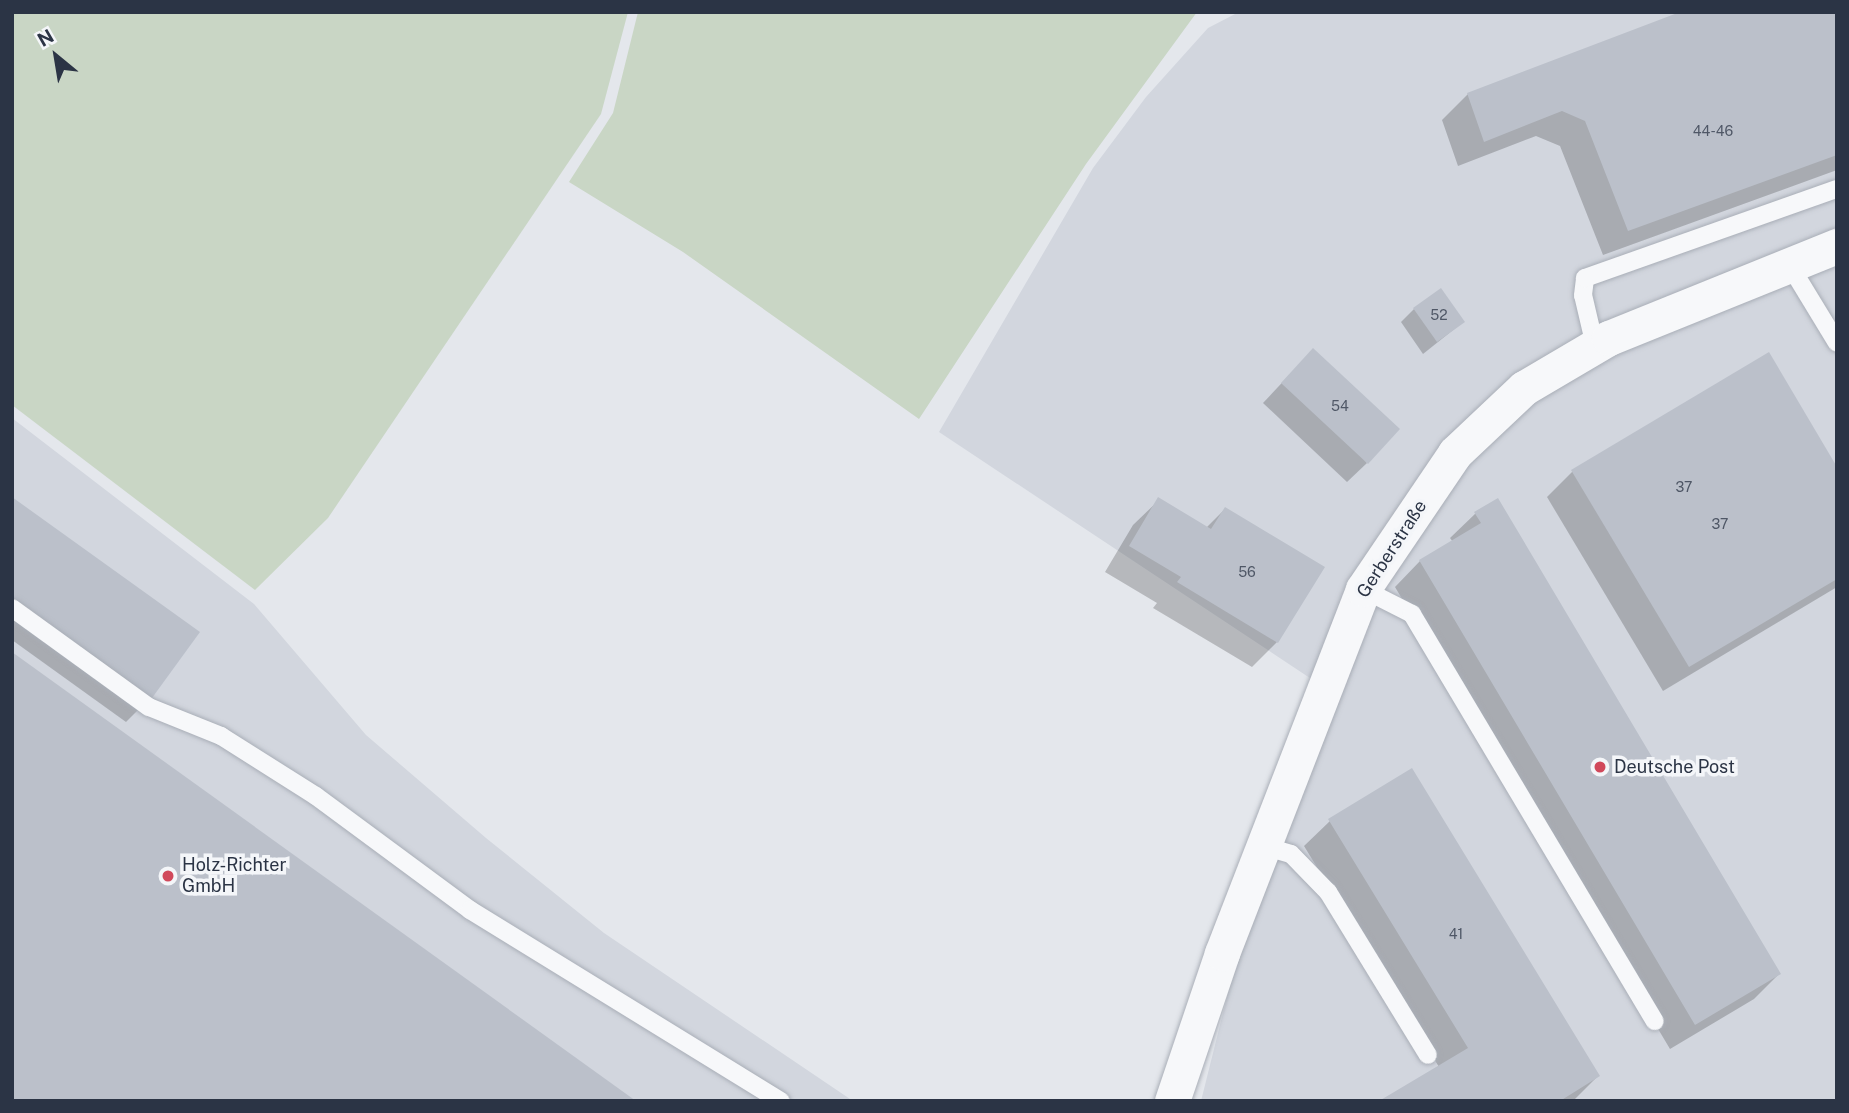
<!DOCTYPE html>
<meta charset="utf-8">
<style>
body{margin:0}
#map{position:relative;width:1849px;height:1113px;overflow:hidden;background:#e4e7ec;font-family:"Public Sans",sans-serif}
div>[style]{position:absolute}
.built>*{inset:0;background:#d2d6de}
.green>*{inset:0;background:#c9d6c5}
.shadow>*{inset:0;background:#0003}
.building>*{inset:0;background:#bbc0ca}
.roads{filter:drop-shadow(0 0 2px #a9aeb7) drop-shadow(0 0 2px #a9aeb7)}
.lane>*{height:18px;margin:-9px;padding:0 9px;transform-origin:9px;border-radius:9px;background:#f7f8fa}
.street>*{height:35px;margin:-17.5px;padding:0 17.5px;transform-origin:17.5px;border-radius:17.5px;background:#f7f8fa}
.dots>*{width:19px;height:19px;translate:-50% -50%;box-sizing:border-box;border:4px solid #f4f6f9;border-radius:50%}
span{translate:-50% -50%;white-space:nowrap;text-align:center;line-height:1.15;-webkit-text-stroke:7px #f4f6f9;paint-order:stroke}
.number-label{font-size:14px;color:#4f5766}
.number-label span{-webkit-text-stroke-width:0}
.street-label{font-size:18px;color:#2b3445}
.poi-label{font-size:18px;color:#2b3445}
.left{translate:0 -50%;text-align:left}
.frame{position:absolute;inset:0;border:14px solid #2b3445;pointer-events:none}
.north{position:absolute;left:21px;top:21px;width:70px;height:70px;-webkit-text-stroke:5px #f4f6f9;paint-order:stroke;rotate:330deg;font-size:19px;font-weight:700;line-height:28px;text-align:center;color:#2b3445}
.north::after{content:'';display:block;margin:auto;width:24px;height:32px;background:#2b3445;clip-path:polygon(50% 0,100% 100%,50% 72%,0 100%)}
</style>
<div id="map">
<div class="built">
<div style="clip-path:polygon(1239px 12px,1837px 12px,1837px 1101px,1201px 1101px,1233px 973px,1331px 692px,939px 432px,1093px 168px,1146px 97px,1208px 28px)"></div>
<div style="clip-path:polygon(12px 418px,254px 604px,366px 735px,486px 838px,604px 933px,853px 1101px,12px 1101px)"></div>
</div>
<div class="green">
<div style="clip-path:polygon(12px 12px,628px 12px,601px 114px,328px 518px,255px 590px,12px 405px)"></div>
<div style="clip-path:polygon(638px 12px,1197px 12px,1086px 164px,919px 419px,683px 252px,569px 182px,613px 113px)"></div>
</div>
<div class="shadow">
<div style="clip-path:polygon(1837px 12px,1837px 170px,1603px 255px,1560px 146px,1536px 136px,1458px 166px,1442px 120px,1468px 94px)"></div>
<div style="clip-path:polygon(1414px 309px,1463px 322px,1423px 354px,1401px 322px)"></div>
<div style="clip-path:polygon(1294px 370px,1367px 463px,1347px 482px,1263px 403px)"></div>
<div style="clip-path:polygon(1837px 470px,1837px 587px,1663px 691px,1547px 497px,1572px 472px)"></div>
<div style="clip-path:polygon(12px 499px,151px 697px,126px 722px,12px 640px)"></div>
<div style="clip-path:polygon(1159px 500px,1206px 528px,1225px 509px,1277px 642px,1252px 667px,1153px 608px,1157px 603px,1105px 572px,1133px 525px)"></div>
<div style="clip-path:polygon(1476px 513px,1779px 974px,1754px 999px,1670px 1049px,1395px 587px,1420px 561px,1453px 542px,1450px 538px)"></div>
<div style="clip-path:polygon(1330px 821px,1598px 1076px,1573px 1101px,1382px 1101px,1439px 1067px,1304px 846px)"></div>
</div>
<div class="building">
<div style="clip-path:polygon(1680px 12px,1837px 12px,1837px 155px,1628px 231px,1585px 121px,1562px 111px,1484px 142px,1467px 93px)"></div>
<div style="clip-path:polygon(1441px 288px,1465px 322px,1437px 342px,1413px 308px)"></div>
<div style="clip-path:polygon(1313px 348px,1400px 429px,1368px 464px,1281px 383px)"></div>
<div style="clip-path:polygon(1769px 352px,1837px 467px,1837px 579px,1689px 667px,1571px 470px)"></div>
<div style="clip-path:polygon(12px 497px,200px 632px,152px 698px,12px 597px)"></div>
<div style="clip-path:polygon(1158px 497px,1211px 529px,1225px 507px,1325px 567px,1278px 643px,1177px 582px,1181px 577px,1129px 546px)"></div>
<div style="clip-path:polygon(1498px 498px,1781px 974px,1695px 1025px,1419px 560px,1481px 523px,1474px 512px)"></div>
<div style="clip-path:polygon(12px 652px,636px 1101px,12px 1101px)"></div>
<div style="clip-path:polygon(1412px 768px,1600px 1076px,1560px 1101px,1379px 1101px,1468px 1048px,1328px 819px)"></div>
</div>
<div class="roads">
<div class="lane">
<div style="left:1789px;top:264px;width:92px;rotate:58.7deg"></div>
<div style="left:1595px;top:346px;width:52px;rotate:-103.2deg"></div>
<div style="left:1583px;top:295px;width:17px;rotate:-83deg"></div>
<div style="left:1585px;top:278px;width:267px;rotate:-19.5deg"></div>
<div style="left:1363px;top:589px;width:55px;rotate:27deg"></div>
<div style="left:1412px;top:614px;width:474px;rotate:59.2deg"></div>
<div style="left:12px;top:608px;width:169px;rotate:35.9deg"></div>
<div style="left:149px;top:707px;width:78px;rotate:21.9deg"></div>
<div style="left:221px;top:736px;width:112px;rotate:32.3deg"></div>
<div style="left:316px;top:796px;width:192px;rotate:36.5deg"></div>
<div style="left:470px;top:910px;width:365px;rotate:31.6deg"></div>
<div style="left:1263px;top:846px;width:29px;rotate:16deg"></div>
<div style="left:1291px;top:854px;width:53px;rotate:45.8deg"></div>
<div style="left:1328px;top:892px;width:191px;rotate:58.5deg"></div>
</div>
<div class="street">
<div style="left:1172px;top:1101px;width:156px;rotate:-71.3deg"></div>
<div style="left:1222px;top:953px;width:390px;rotate:-68.8deg"></div>
<div style="left:1363px;top:589px;width:164px;rotate:-55.9deg"></div>
<div style="left:1455px;top:453px;width:95px;rotate:-43.3deg"></div>
<div style="left:1524px;top:388px;width:99px;rotate:-30.5deg"></div>
<div style="left:1609px;top:338px;width:246px;rotate:-22deg"></div>
</div>
</div>
<div class="dots">
<div style="left:1600px;top:767px;background:#d1495b"></div>
<div style="left:168px;top:876px;background:#d1495b"></div>
</div>
<div class="number-label">
<span style="left:1713px;top:131px">44-46</span>
<span style="left:1439px;top:315px">52</span>
<span style="left:1340px;top:406px">54</span>
<span style="left:1684px;top:487px">37</span>
<span style="left:1720px;top:524px">37</span>
<span style="left:1247px;top:572px">56</span>
<span style="left:1456px;top:934px">41</span>
</div>
<div class="street-label">
<span style="left:1392px;top:549px;rotate:-57deg">Gerberstraße</span>
</div>
<div class="poi-label">
<span class="left" style="left:1614px;top:767px">Deutsche Post</span>
<span class="left" style="left:182px;top:876px">Holz-Richter<br>GmbH</span>
</div>
<div class="frame"></div>
<div class="north">N</div>
</div>
